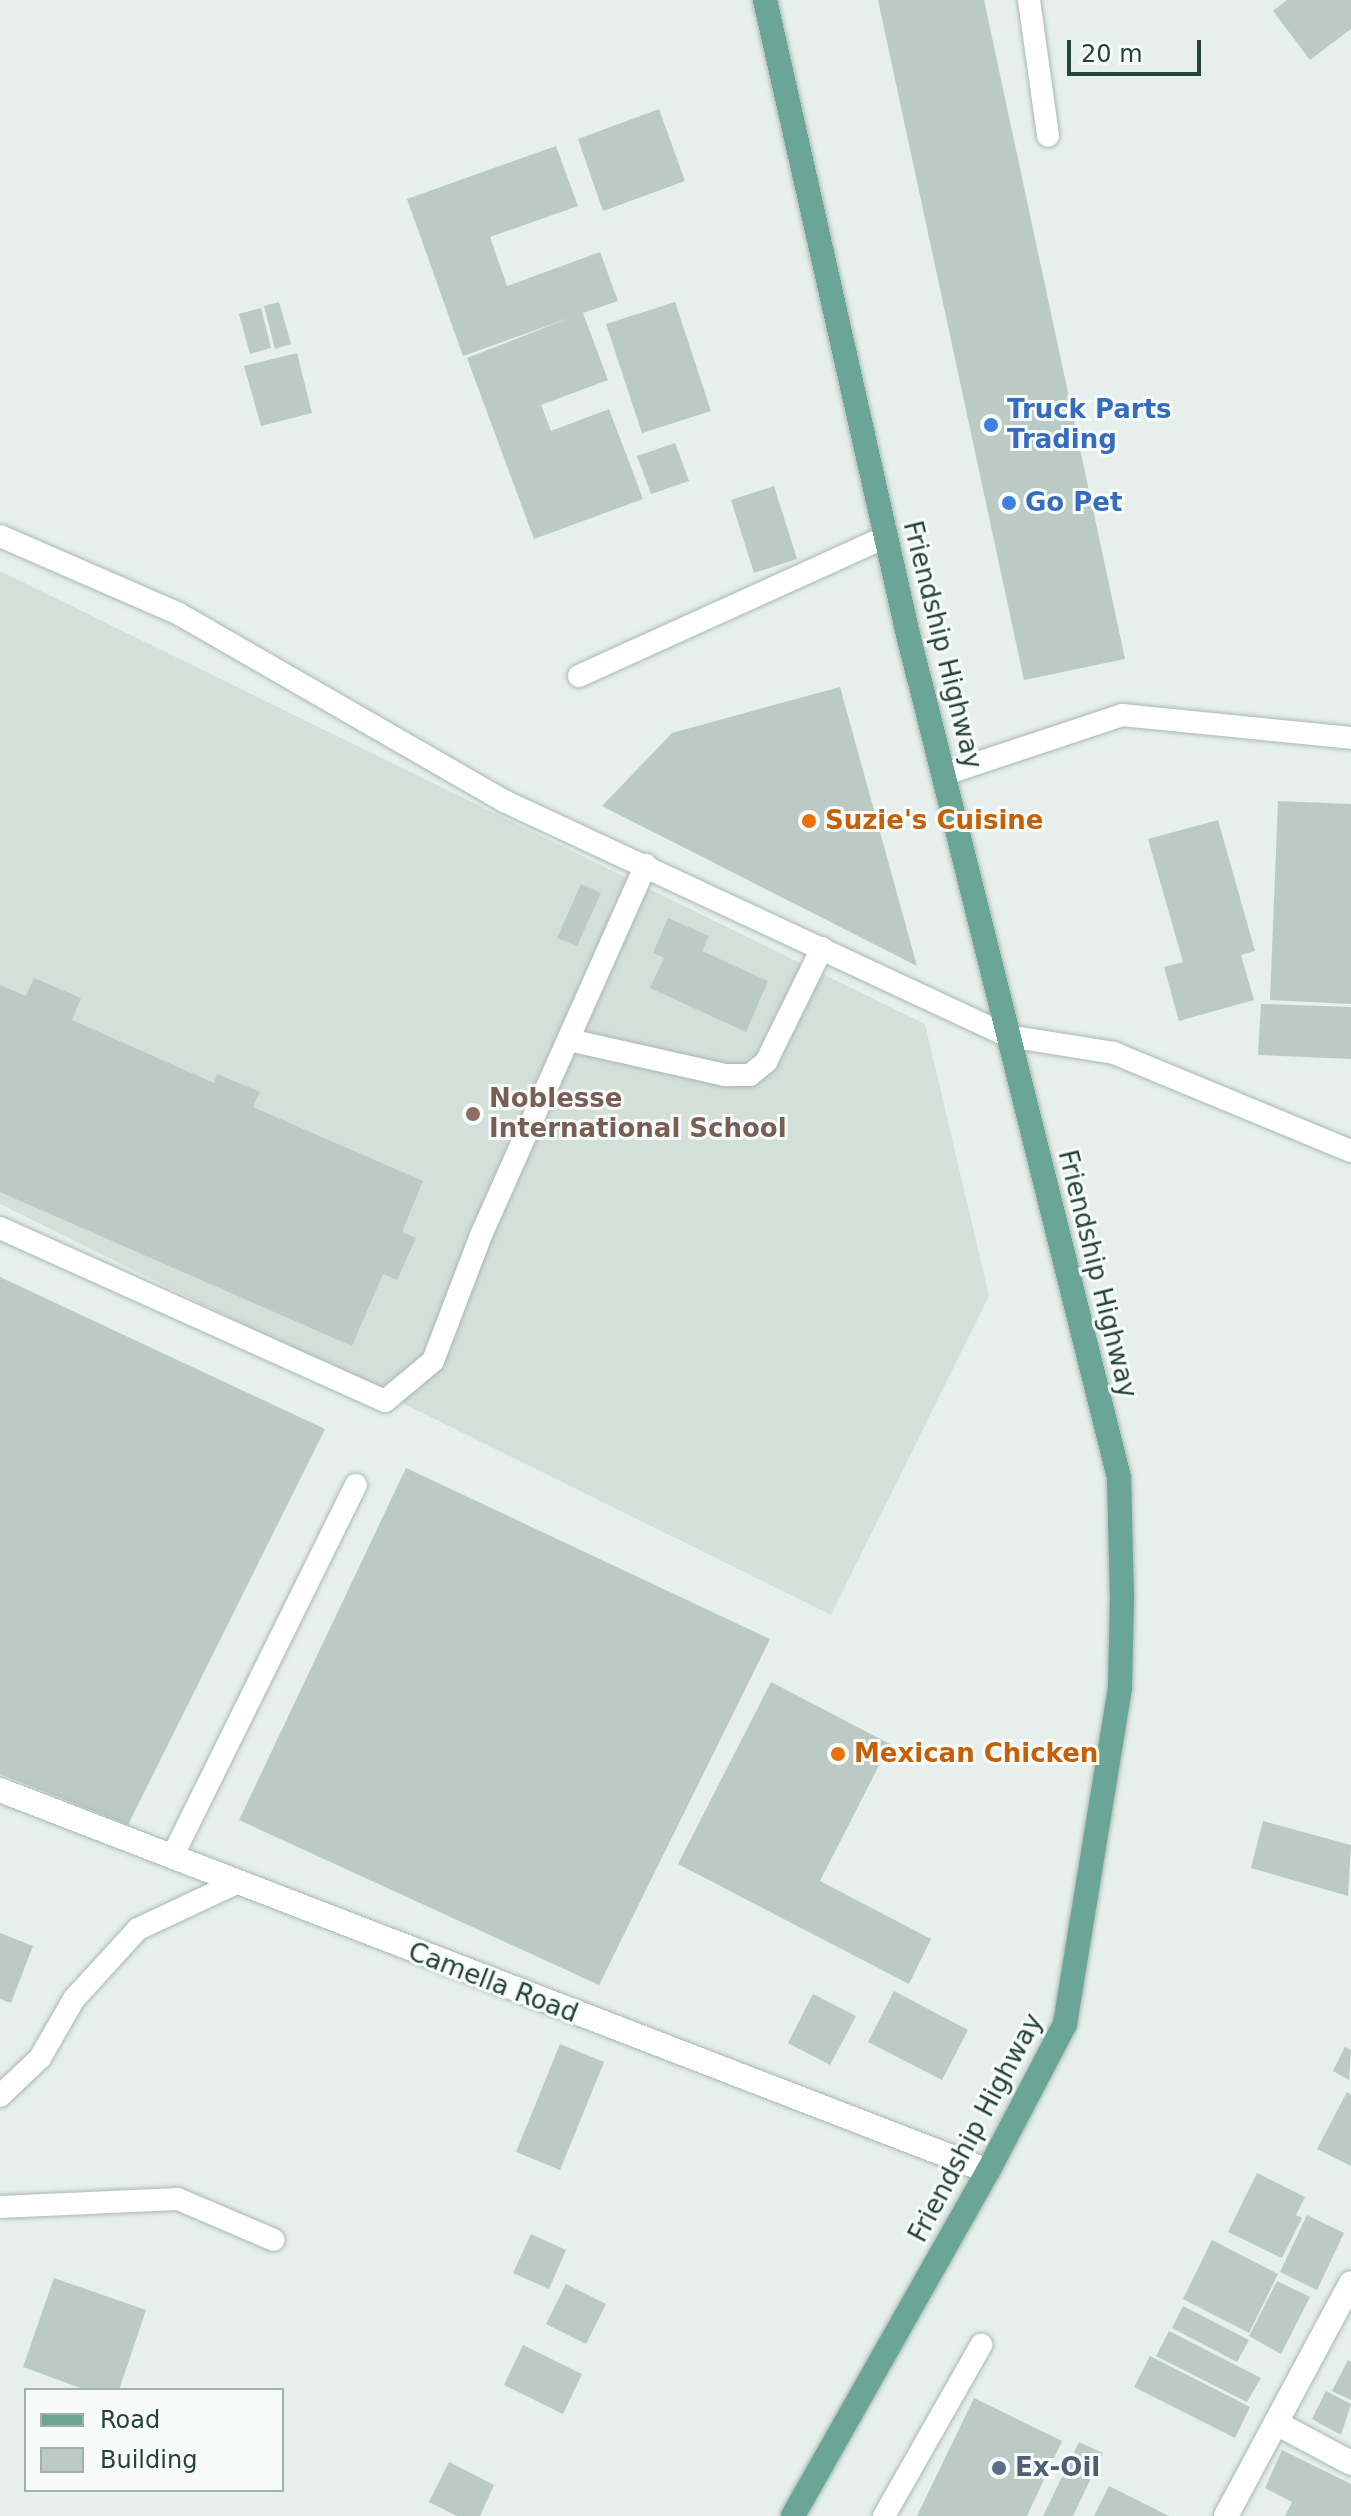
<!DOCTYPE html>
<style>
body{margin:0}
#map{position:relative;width:1351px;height:2516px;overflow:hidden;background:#e6efeb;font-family:"DejaVu Sans",sans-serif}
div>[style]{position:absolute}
.built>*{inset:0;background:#d4dfda}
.building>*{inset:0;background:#bbcac4}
.roads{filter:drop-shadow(0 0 2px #a8b8b2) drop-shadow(0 0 2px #a8b8b2)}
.service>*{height:22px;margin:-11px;padding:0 11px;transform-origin:11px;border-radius:11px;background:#fff}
.minor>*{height:24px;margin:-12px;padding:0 12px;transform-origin:12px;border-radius:12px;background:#fff}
.primary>*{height:24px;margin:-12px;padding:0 12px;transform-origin:12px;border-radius:12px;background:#6aa596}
.dots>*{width:22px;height:22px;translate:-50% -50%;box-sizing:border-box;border:4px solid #f7fbf9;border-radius:50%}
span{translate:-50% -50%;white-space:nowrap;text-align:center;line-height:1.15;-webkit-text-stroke:6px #f7fbf9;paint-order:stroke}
.shop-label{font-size:26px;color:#366cbe;font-weight:700}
.left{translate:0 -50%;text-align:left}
.street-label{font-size:26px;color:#24423a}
.food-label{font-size:26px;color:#c56008;font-weight:700}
.education-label{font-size:26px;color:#785e54;font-weight:700}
.service-label{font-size:26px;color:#4e5e75;font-weight:700}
.legend{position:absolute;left:24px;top:2388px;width:260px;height:104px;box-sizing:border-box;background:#f7fbf9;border:2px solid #a3b1ad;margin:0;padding:10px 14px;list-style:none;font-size:24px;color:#24423a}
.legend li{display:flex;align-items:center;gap:16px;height:40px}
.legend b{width:40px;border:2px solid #a3b1ad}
.scale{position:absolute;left:1067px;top:40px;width:134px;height:36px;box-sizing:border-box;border:4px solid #24423a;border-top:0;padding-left:10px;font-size:24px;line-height:28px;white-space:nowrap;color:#24423a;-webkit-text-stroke:6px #f7fbf9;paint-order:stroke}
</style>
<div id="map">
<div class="built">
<div style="clip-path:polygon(0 571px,925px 1024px,989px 1296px,831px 1615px,0 1204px)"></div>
</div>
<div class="building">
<div style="clip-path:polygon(878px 0,984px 0,1125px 659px,1024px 680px)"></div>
<div style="clip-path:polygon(1287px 0,1351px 0,1351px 29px,1310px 60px,1273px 11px)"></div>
<div style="clip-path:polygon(659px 109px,685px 181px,603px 211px,578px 139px)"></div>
<div style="clip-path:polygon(556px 146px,578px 206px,490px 237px,507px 286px,600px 252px,618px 301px,583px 313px,608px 380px,541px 405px,551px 431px,609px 409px,643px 499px,534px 539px,467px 358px,572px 317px,463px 356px,407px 199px)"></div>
<div style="clip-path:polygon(279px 302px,291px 344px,275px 349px,264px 306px)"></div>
<div style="clip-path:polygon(675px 302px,711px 411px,642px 433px,606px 324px)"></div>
<div style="clip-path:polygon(261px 308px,271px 348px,250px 354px,239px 314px)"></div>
<div style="clip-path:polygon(297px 353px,312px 413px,261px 426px,244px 366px)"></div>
<div style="clip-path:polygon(675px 443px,689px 481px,651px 494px,637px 456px)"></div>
<div style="clip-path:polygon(774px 486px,797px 559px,754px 573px,731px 500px)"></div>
<div style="clip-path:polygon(840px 687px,917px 966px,602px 806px,672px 733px)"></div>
<div style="clip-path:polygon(1278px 801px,1351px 804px,1351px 1004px,1270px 1000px)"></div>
<div style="clip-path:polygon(1218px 820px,1255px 951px,1241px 955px,1254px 1000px,1179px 1021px,1164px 967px,1183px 962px,1148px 839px)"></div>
<div style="clip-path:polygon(581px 884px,601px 893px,577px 946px,557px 938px)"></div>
<div style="clip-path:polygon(668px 918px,709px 936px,702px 951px,768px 981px,746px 1032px,650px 988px,664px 958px,653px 953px)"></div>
<div style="clip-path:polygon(34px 978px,81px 998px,72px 1020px,214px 1083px,217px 1074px,260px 1092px,253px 1107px,423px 1181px,402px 1232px,416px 1238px,397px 1280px,383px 1274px,352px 1346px,0 1192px,0 985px,26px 996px)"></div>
<div style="clip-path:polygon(1261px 1004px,1351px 1007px,1351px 1059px,1258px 1055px)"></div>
<div style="clip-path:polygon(0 1277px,325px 1429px,128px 1825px,0 1774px)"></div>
<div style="clip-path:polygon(406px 1468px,770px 1639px,599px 1985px,239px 1820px)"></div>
<div style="clip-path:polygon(771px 1682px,890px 1744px,820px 1881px,931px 1939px,909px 1984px,678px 1864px)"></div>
<div style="clip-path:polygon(1263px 1821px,1351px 1845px,1348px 1896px,1251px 1868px)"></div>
<div style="clip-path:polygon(0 1933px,33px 1946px,11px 2003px,0 1999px)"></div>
<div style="clip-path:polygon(894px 1991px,968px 2030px,942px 2080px,868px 2042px)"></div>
<div style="clip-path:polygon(813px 1994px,856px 2016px,830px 2065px,788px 2043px)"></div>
<div style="clip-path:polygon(560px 2044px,604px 2062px,560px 2170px,516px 2152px)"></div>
<div style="clip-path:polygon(1345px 2047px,1351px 2050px,1349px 2080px,1333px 2071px)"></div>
<div style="clip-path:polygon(1347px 2092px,1351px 2095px,1351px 2166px,1317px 2149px)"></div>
<div style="clip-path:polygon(1257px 2173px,1305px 2197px,1296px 2215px,1302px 2218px,1282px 2258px,1228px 2232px)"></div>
<div style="clip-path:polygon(1307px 2215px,1344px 2233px,1317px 2290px,1280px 2272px)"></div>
<div style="clip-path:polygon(531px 2234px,566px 2250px,549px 2289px,513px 2273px)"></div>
<div style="clip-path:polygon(1212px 2240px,1278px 2274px,1249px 2333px,1183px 2299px)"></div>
<div style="clip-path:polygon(54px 2278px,146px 2310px,119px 2390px,86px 2390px,23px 2367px)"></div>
<div style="clip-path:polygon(1277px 2281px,1310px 2297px,1281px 2354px,1249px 2336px)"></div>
<div style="clip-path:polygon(566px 2284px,606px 2304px,586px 2344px,546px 2324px)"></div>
<div style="clip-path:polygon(1183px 2306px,1249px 2340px,1237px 2362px,1172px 2328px)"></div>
<div style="clip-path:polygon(1169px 2331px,1261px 2378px,1247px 2402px,1156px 2356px)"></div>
<div style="clip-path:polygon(523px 2345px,582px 2374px,563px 2414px,504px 2385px)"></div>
<div style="clip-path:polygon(1150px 2356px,1250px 2407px,1235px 2438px,1134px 2387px)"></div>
<div style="clip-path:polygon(1348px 2360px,1351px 2362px,1351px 2400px,1332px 2391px)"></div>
<div style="clip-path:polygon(1326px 2391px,1351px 2404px,1341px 2435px,1312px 2419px)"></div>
<div style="clip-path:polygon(974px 2398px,1062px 2441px,1027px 2516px,917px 2516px)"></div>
<div style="clip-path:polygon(1079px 2442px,1103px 2453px,1073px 2516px,1043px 2516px)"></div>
<div style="clip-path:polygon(1282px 2450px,1351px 2484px,1351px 2516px,1285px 2516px,1292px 2502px,1265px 2488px)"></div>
<div style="clip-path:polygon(449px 2462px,494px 2485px,480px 2516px,457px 2516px,429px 2502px)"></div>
<div style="clip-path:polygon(1109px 2486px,1169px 2516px,1094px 2516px)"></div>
</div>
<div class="roads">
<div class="service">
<div style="left:1029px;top:0;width:137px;rotate:82deg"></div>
<div style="left:0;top:536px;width:195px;rotate:23.5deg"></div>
<div style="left:179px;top:614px;width:375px;rotate:29.9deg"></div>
<div style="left:504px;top:801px;width:556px;rotate:25deg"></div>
<div style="left:1008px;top:1036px;width:107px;rotate:9.1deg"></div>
<div style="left:1114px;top:1053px;width:256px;rotate:22.5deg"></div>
<div style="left:579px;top:676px;width:337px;rotate:-24.4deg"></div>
<div style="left:945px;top:774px;width:187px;rotate:-18.4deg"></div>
<div style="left:1122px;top:715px;width:230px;rotate:5.7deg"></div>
<div style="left:569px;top:1040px;width:160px;rotate:12.6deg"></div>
<div style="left:725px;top:1075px;width:25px"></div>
<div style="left:750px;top:1075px;width:21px;rotate:-39deg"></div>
<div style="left:766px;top:1062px;width:127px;rotate:-63.8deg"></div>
<div style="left:0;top:1228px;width:422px;rotate:24.2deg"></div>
<div style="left:385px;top:1401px;width:62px;rotate:-39.8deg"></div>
<div style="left:433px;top:1361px;width:137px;rotate:-69.1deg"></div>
<div style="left:482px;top:1233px;width:403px;rotate:-66deg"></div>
<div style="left:172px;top:1857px;width:415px;rotate:-63.7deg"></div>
<div style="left:0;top:2096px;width:55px;rotate:-43.5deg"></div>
<div style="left:40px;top:2058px;width:68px;rotate:-60deg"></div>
<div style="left:74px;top:1999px;width:95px;rotate:-47.6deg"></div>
<div style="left:138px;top:1929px;width:106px;rotate:-25.1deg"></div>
<div style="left:0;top:2207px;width:178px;rotate:-2.6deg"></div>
<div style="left:178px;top:2199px;width:104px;rotate:23.1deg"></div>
<div style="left:884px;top:2516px;width:197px;rotate:-60.4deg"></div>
</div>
<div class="minor">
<div style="left:0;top:1790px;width:1059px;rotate:21.09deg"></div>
<div style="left:1276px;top:2423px;width:85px;rotate:28.1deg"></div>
<div style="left:1226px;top:2516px;width:264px;rotate:-61.8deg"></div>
</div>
<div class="primary">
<div style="left:765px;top:0;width:646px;rotate:77.3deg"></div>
<div style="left:907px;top:630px;width:873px;rotate:75.95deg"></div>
<div style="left:1119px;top:1477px;width:121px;rotate:88.6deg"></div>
<div style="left:1122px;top:1598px;width:90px;rotate:91.3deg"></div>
<div style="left:1120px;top:1688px;width:340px;rotate:99.3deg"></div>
<div style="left:1065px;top:2024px;width:166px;rotate:117.6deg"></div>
<div style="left:988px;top:2171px;width:396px;rotate:119.5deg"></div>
</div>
</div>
<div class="dots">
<div style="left:991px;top:425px;background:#3f7fe0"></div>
<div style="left:1009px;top:503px;background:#3f7fe0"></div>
<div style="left:809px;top:821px;background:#e8710a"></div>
<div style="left:473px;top:1114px;background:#8d6e63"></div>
<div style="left:838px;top:1754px;background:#e8710a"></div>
<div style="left:999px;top:2468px;background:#5c6f8a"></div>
</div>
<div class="shop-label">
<span class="left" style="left:1007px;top:425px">Truck Parts<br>Trading</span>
<span class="left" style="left:1025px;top:503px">Go Pet</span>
</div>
<div class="street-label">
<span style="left:942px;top:645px;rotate:76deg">Friendship Highway</span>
<span style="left:1097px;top:1274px;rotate:76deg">Friendship Highway</span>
<span style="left:493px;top:1983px;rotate:21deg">Camella Road</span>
<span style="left:976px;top:2128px;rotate:-62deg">Friendship Highway</span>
</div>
<div class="food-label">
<span class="left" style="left:825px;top:821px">Suzie's Cuisine</span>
<span class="left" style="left:854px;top:1754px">Mexican Chicken</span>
</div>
<div class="education-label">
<span class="left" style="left:489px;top:1114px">Noblesse<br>International School</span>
</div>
<div class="service-label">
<span class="left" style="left:1015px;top:2468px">Ex-Oil</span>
</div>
<ul class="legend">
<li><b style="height:10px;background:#6aa596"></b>Road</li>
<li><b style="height:22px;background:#bbcac4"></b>Building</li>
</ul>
<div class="scale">20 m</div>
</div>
